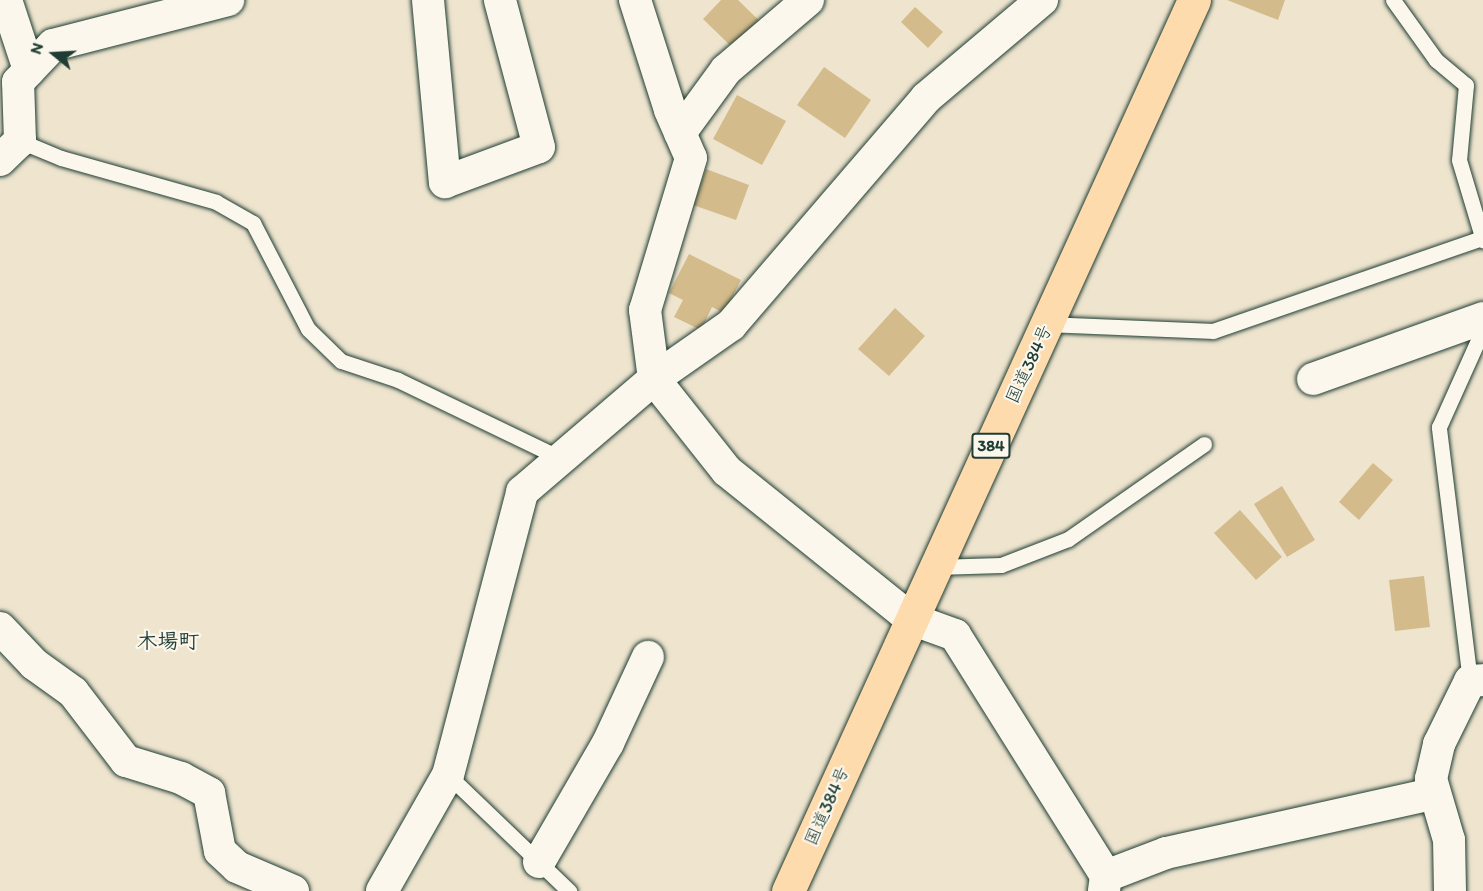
<!DOCTYPE html>
<meta charset="utf-8">
<style>
body{margin:0}
#map{position:relative;width:1483px;height:891px;overflow:hidden;background:#efe5cf;font-family:Itim,"Klee One",sans-serif}
div>[style]{position:absolute}
.building>*{inset:0;background:#d4bb8b}
.roads{filter:drop-shadow(0 0 2px #1f3d34) drop-shadow(0 0 2px #1f3d34)}
.lane>*{height:15px;margin:-7.5px;padding:0 7.5px;transform-origin:7.5px;border-radius:7.5px;background:#fbf7ec}
.street>*{height:32px;margin:-16px;padding:0 16px;transform-origin:16px;border-radius:16px;background:#fbf7ec}
.highway>*{height:33px;margin:-16.5px;padding:0 16.5px;transform-origin:16.5px;border-radius:16.5px;background:#fedbac}
span{translate:-50% -50%;white-space:nowrap;text-align:center;line-height:1.15;-webkit-text-stroke:4.5px #fbf7ec;paint-order:stroke}
.shield-label span{padding:2px 4px;background:#fbf7ec;border:2px solid;border-radius:4px;-webkit-text-stroke-width:0}
.shield-label{font-size:16px;color:#1f3d34;font-weight:700}
.street-label{font-size:18px;color:#1f3d34}
.quarter-label{font-size:21px;color:#1f3d34;font-weight:700}
.north{position:absolute;left:24px;top:24px;width:60px;height:60px;-webkit-text-stroke:4px #fbf7ec;paint-order:stroke;rotate:288deg;font-size:16px;font-weight:700;line-height:24px;text-align:center;color:#1f3d34}
.north::after{content:'';display:block;margin:auto;width:21px;height:27px;background:#1f3d34;clip-path:polygon(50% 0,100% 100%,50% 72%,0 100%)}
</style>
<div id="map">
<div class="building">
<div style="clip-path:polygon(721px 0,738px 0,768px 29px,741px 56px,703px 19px)"></div>
<div style="clip-path:polygon(1227px 0,1285px 0,1278px 20px)"></div>
<div style="clip-path:polygon(915px 7px,943px 32px,928px 48px,901px 22px)"></div>
<div style="clip-path:polygon(824px 67px,871px 100px,845px 138px,797px 105px)"></div>
<div style="clip-path:polygon(737px 95px,786px 121px,762px 165px,713px 139px)"></div>
<div style="clip-path:polygon(706px 169px,749px 185px,736px 220px,693px 205px)"></div>
<div style="clip-path:polygon(689px 254px,741px 280px,724px 313px,712px 307px,701px 330px,674px 317px,683px 300px,669px 293px)"></div>
<div style="clip-path:polygon(895px 308px,925px 336px,889px 376px,858px 349px)"></div>
<div style="clip-path:polygon(1373px 463px,1393px 480px,1359px 520px,1339px 502px)"></div>
<div style="clip-path:polygon(1282px 486px,1315px 540px,1287px 557px,1254px 504px)"></div>
<div style="clip-path:polygon(1240px 510px,1282px 557px,1256px 580px,1214px 533px)"></div>
<div style="clip-path:polygon(1424px 576px,1430px 627px,1395px 631px,1389px 580px)"></div>
</div>
<div class="roads">
<div class="lane">
<div style="left:1393px;top:0;width:74px;rotate:54.4deg"></div>
<div style="left:1436px;top:60px;width:39px;rotate:40deg"></div>
<div style="left:1466px;top:85px;width:75px;rotate:95.3deg"></div>
<div style="left:1459px;top:160px;width:84px;rotate:73.3deg"></div>
<div style="left:20px;top:141px;width:44px;rotate:22.5deg"></div>
<div style="left:61px;top:158px;width:161px;rotate:15.8deg"></div>
<div style="left:216px;top:202px;width:43px;rotate:29.6deg"></div>
<div style="left:253px;top:223px;width:119px;rotate:62.6deg"></div>
<div style="left:308px;top:329px;width:46px;rotate:44.1deg"></div>
<div style="left:341px;top:361px;width:60px;rotate:18.4deg"></div>
<div style="left:398px;top:380px;width:182px;rotate:25.7deg"></div>
<div style="left:1047px;top:324px;width:166px;rotate:2.4deg"></div>
<div style="left:1213px;top:331px;width:285px;rotate:-19.1deg"></div>
<div style="left:936px;top:567px;width:65px;rotate:-1.8deg"></div>
<div style="left:1001px;top:565px;width:72px;rotate:-21.2deg"></div>
<div style="left:1068px;top:539px;width:166px;rotate:-34.9deg"></div>
<div style="left:1470px;top:681px;width:256px;rotate:-97deg"></div>
<div style="left:1439px;top:427px;width:107px;rotate:-65.8deg"></div>
<div style="left:448px;top:775px;width:168px;rotate:43.8deg"></div>
</div>
<div class="street">
<div style="left:6px;top:0;width:74px;rotate:71.8deg"></div>
<div style="left:428px;top:0;width:183px;rotate:84.7deg"></div>
<div style="left:445px;top:182px;width:100px;rotate:-20.4deg"></div>
<div style="left:539px;top:147px;width:152px;rotate:-104.9deg"></div>
<div style="left:635px;top:0;width:115px;rotate:72.3deg"></div>
<div style="left:670px;top:110px;width:52px;rotate:66.4deg"></div>
<div style="left:691px;top:158px;width:159px;rotate:106.8deg"></div>
<div style="left:645px;top:310px;width:70px;rotate:82.6deg"></div>
<div style="left:654px;top:379px;width:117px;rotate:51.6deg"></div>
<div style="left:727px;top:471px;width:236px;rotate:38.8deg"></div>
<div style="left:911px;top:619px;width:47px;rotate:20deg"></div>
<div style="left:955px;top:635px;width:284px;rotate:57.9deg"></div>
<div style="left:1106px;top:876px;width:15px;rotate:98deg"></div>
<div style="left:680px;top:133px;width:78px;rotate:-53.9deg"></div>
<div style="left:726px;top:70px;width:108px;rotate:-40.5deg"></div>
<div style="left:0;top:160px;width:28px;rotate:-44deg"></div>
<div style="left:20px;top:141px;width:59px;rotate:-91.9deg"></div>
<div style="left:18px;top:82px;width:51px;rotate:-46.6deg"></div>
<div style="left:53px;top:45px;width:181px;rotate:-14.4deg"></div>
<div style="left:1313px;top:379px;width:181px;rotate:-19.7deg"></div>
<div style="left:0;top:628px;width:50px;rotate:46.6deg"></div>
<div style="left:34px;top:664px;width:48px;rotate:35.7deg"></div>
<div style="left:73px;top:692px;width:87px;rotate:52.5deg"></div>
<div style="left:126px;top:761px;width:58px;rotate:17.2deg"></div>
<div style="left:181px;top:778px;width:32px;rotate:28deg"></div>
<div style="left:209px;top:793px;width:59px;rotate:79.3deg"></div>
<div style="left:220px;top:851px;width:23px;rotate:43deg"></div>
<div style="left:237px;top:867px;width:61px;rotate:23.2deg"></div>
<div style="left:539px;top:862px;width:138px;rotate:-59.9deg"></div>
<div style="left:608px;top:743px;width:95px;rotate:-65.1deg"></div>
<div style="left:1106px;top:876px;width:64px;rotate:-21deg"></div>
<div style="left:1166px;top:853px;width:273px;rotate:-12.5deg"></div>
<div style="left:382px;top:891px;width:133px;rotate:-60.4deg"></div>
<div style="left:448px;top:775px;width:293px;rotate:-75.3deg"></div>
<div style="left:522px;top:492px;width:174px;rotate:-40.6deg"></div>
<div style="left:654px;top:379px;width:94px;rotate:-35deg"></div>
<div style="left:731px;top:325px;width:299px;rotate:-49.3deg"></div>
<div style="left:926px;top:98px;width:152px;rotate:-40.2deg"></div>
<div style="left:1450px;top:891px;width:51px;rotate:-91.1deg"></div>
<div style="left:1449px;top:840px;width:64px;rotate:-106.4deg"></div>
<div style="left:1431px;top:779px;width:36px;rotate:-77deg"></div>
<div style="left:1439px;top:744px;width:70px;rotate:-63.8deg"></div>
<div style="left:1470px;top:681px;width:13px;rotate:-4deg"></div>
</div>
<div class="highway">
<div style="left:788px;top:891px;width:979px;rotate:-65.5deg"></div>
</div>
</div>
<div class="shield-label">
<span style="left:991px;top:446px">384</span>
</div>
<div class="street-label">
<span style="left:1029px;top:364px;rotate:-65deg">国道384号</span>
<span style="left:827px;top:806px;rotate:-66deg">国道384号</span>
</div>
<div class="quarter-label">
<span style="left:168px;top:641px">木場町</span>
</div>
<div class="north">N</div>
</div>
